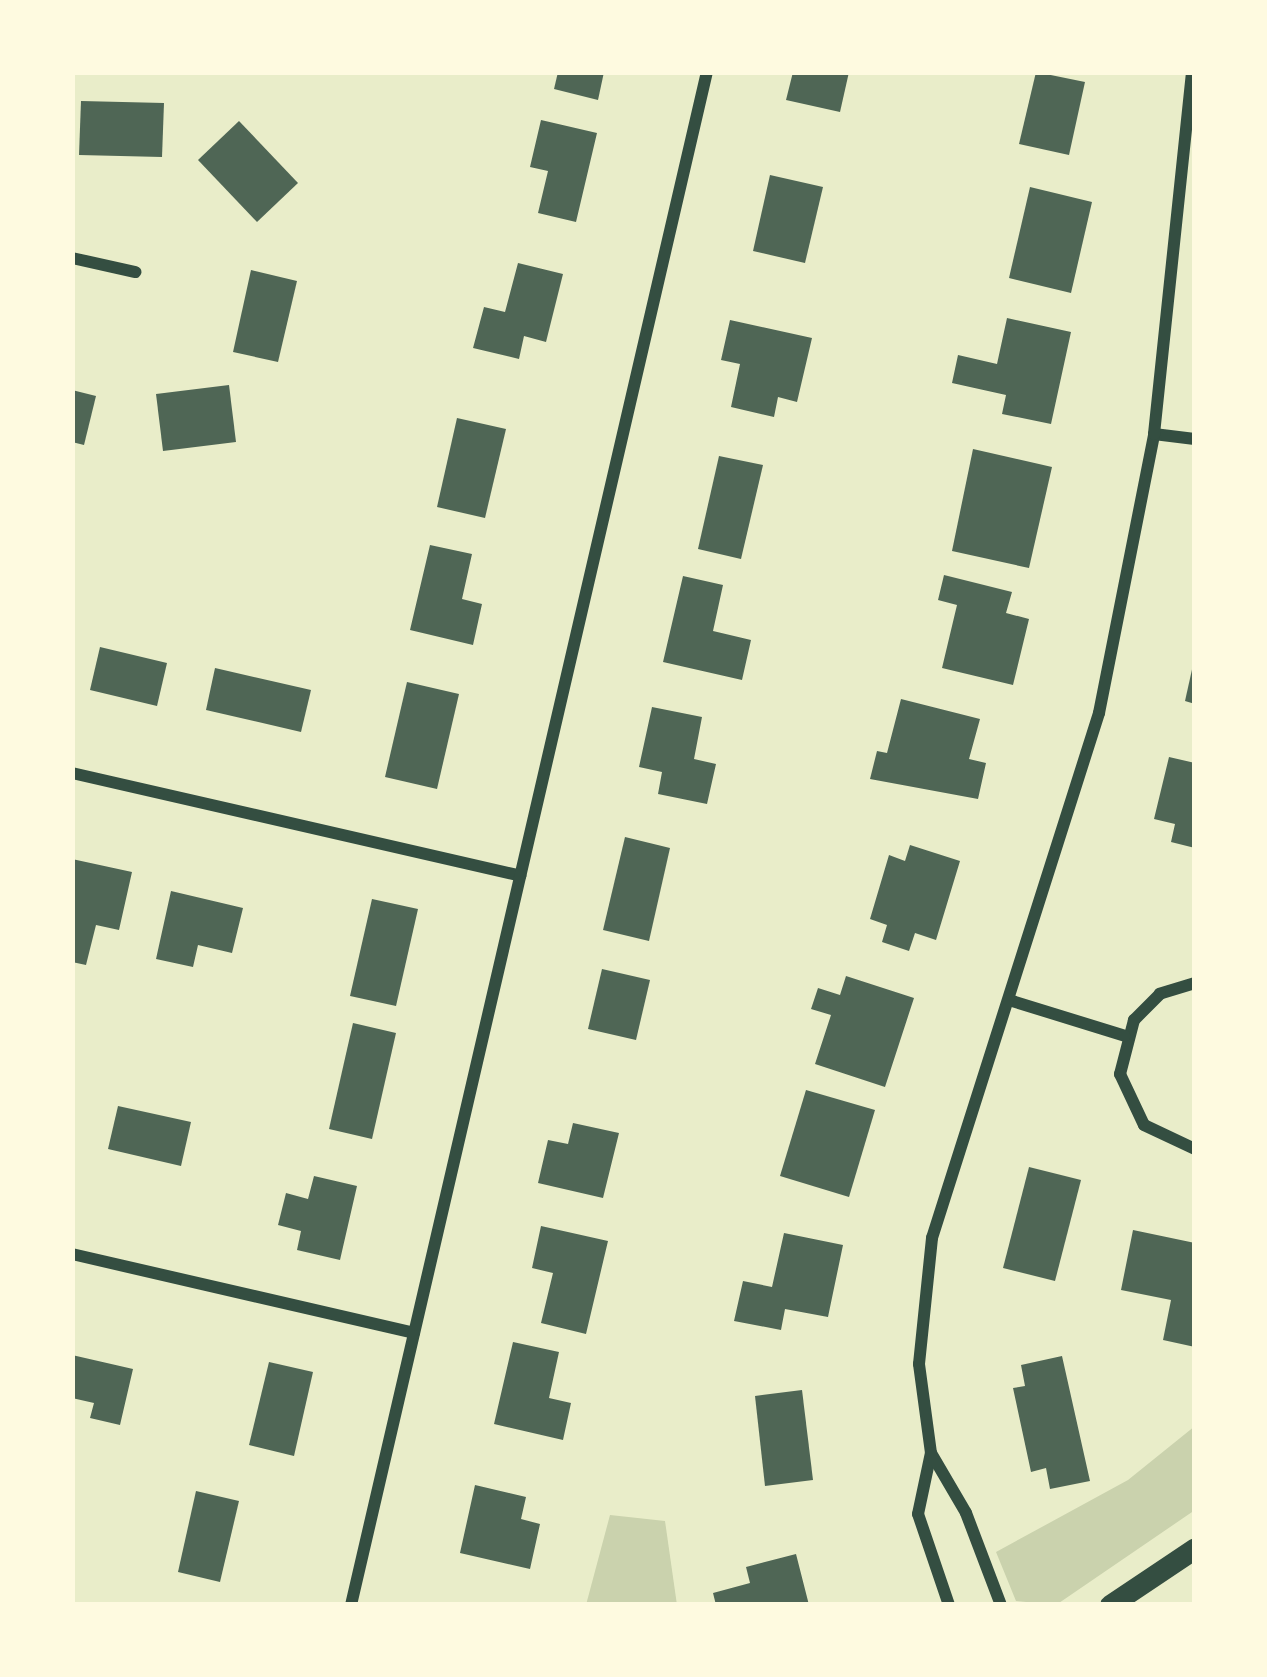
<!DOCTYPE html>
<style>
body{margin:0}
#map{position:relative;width:1267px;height:1677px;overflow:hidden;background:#e9edc9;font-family:"Zilla Slab",serif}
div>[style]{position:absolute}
.green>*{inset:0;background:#cad2ad}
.building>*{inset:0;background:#4f6655}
.minor>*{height:12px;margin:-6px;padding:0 6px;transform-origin:6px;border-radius:6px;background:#344e41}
.tertiary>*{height:21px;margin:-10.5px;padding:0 10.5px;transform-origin:10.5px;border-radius:10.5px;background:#344e41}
span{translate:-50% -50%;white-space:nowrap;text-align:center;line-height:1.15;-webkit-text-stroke:9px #fefae0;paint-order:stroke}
.frame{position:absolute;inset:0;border:75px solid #fefae0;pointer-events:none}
</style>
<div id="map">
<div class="green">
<div style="clip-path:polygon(1195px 1426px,1195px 1510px,1056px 1605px,1016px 1601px,996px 1552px,1128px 1480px)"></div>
<div style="clip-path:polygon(610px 1515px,665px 1521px,677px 1605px,586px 1605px)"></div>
</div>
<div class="building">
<div style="clip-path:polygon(558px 72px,604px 72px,598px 100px,554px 89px)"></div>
<div style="clip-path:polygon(793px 72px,849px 72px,840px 112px,786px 100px)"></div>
<div style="clip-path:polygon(1036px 72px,1085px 82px,1069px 155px,1019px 144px)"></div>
<div style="clip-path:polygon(81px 101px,164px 103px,162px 157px,79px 155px)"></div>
<div style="clip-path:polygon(541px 120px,597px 133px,576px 222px,538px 213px,548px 171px,530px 167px)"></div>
<div style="clip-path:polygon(239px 121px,298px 183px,257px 222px,198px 160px)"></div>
<div style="clip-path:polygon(770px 175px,823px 187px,805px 263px,753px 251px)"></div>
<div style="clip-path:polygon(1030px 187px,1092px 202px,1071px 293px,1009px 278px)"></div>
<div style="clip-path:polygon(518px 263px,563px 274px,546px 342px,524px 336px,519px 359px,473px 348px,484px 307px,505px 312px)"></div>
<div style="clip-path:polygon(251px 270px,297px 281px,278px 362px,233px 352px)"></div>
<div style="clip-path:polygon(1007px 318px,1071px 332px,1051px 424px,1002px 414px,1006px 395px,952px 383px,958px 355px,997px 364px)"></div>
<div style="clip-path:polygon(730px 320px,812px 338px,797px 402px,778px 397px,774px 417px,731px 407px,740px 364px,721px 360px)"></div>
<div style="clip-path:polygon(229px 385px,236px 442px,163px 451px,156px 394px)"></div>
<div style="clip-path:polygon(72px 390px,96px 396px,84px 445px,72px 442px)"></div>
<div style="clip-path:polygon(457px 418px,506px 429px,485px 518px,437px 507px)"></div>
<div style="clip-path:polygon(973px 449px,1052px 467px,1029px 568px,952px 551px)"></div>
<div style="clip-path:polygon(719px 456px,763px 465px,741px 559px,698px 549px)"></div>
<div style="clip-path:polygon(430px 545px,472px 554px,462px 599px,482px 604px,473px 645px,410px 630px)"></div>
<div style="clip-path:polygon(944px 575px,1012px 592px,1006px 613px,1029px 619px,1013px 685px,942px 668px,957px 605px,938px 600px)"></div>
<div style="clip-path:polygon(683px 576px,723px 585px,713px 631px,751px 640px,742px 680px,663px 662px)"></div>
<div style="clip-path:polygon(100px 647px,167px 663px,157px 706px,90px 690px)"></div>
<div style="clip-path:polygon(1193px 665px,1195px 666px,1195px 704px,1185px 701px)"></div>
<div style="clip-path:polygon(215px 668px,311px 690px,301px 732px,206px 710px)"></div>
<div style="clip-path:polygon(407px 682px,459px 694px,437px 789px,385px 777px)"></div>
<div style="clip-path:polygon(901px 699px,980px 719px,969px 759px,986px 763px,978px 799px,870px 779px,877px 751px,887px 753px)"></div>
<div style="clip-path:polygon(652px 707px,702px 717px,694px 759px,716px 764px,707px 804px,658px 794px,662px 772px,639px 767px)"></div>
<div style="clip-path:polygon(1169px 757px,1195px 763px,1195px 848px,1171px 842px,1175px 824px,1154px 819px)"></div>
<div style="clip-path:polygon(625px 837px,670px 848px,649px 941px,603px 930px)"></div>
<div style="clip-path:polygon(910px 845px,960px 861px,936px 940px,915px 933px,909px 951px,882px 942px,887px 925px,870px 919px,889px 855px,905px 861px)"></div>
<div style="clip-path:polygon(72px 859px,132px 872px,119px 930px,96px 925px,86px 965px,72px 962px)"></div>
<div style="clip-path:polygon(171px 891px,243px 908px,232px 953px,198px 945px,193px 967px,156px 959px)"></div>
<div style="clip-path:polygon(372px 899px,418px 909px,396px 1006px,350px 996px)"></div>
<div style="clip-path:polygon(602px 969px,650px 980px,636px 1040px,588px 1029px)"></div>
<div style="clip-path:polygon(846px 976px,914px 998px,885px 1087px,815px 1064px,831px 1015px,811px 1009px,818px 988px,840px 995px)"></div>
<div style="clip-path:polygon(353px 1023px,396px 1033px,372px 1139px,329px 1129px)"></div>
<div style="clip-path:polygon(806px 1090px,875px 1110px,849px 1197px,780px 1176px)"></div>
<div style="clip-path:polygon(118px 1106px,191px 1122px,181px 1166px,108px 1149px)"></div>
<div style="clip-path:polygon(573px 1123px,619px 1133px,603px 1198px,538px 1183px,548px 1140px,568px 1144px)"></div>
<div style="clip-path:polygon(1029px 1167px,1081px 1180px,1055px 1281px,1003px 1268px)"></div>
<div style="clip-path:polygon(314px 1176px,357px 1186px,340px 1260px,297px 1250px,301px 1231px,278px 1225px,286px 1193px,308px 1199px)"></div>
<div style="clip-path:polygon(541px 1226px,608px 1241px,586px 1334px,541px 1323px,553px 1273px,532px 1268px)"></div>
<div style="clip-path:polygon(1133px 1230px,1195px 1243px,1195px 1347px,1163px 1340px,1171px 1300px,1121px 1290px)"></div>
<div style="clip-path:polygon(784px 1233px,843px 1245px,828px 1317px,785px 1309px,781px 1330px,734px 1321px,743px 1281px,772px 1287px)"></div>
<div style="clip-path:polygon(513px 1342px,559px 1352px,549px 1398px,571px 1403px,563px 1440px,494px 1424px)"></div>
<div style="clip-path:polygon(72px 1355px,133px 1369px,120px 1425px,90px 1418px,94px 1403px,72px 1398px)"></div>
<div style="clip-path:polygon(1062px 1356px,1090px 1481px,1050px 1489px,1046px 1468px,1031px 1472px,1013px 1388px,1025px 1386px,1021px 1365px)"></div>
<div style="clip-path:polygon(269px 1362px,313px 1372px,294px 1456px,249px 1445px)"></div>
<div style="clip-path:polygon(802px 1390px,813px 1480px,765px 1486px,755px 1396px)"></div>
<div style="clip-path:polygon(475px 1485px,526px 1497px,521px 1519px,540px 1524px,530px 1569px,460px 1553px)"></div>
<div style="clip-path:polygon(196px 1491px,239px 1501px,220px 1582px,178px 1572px)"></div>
<div style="clip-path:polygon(796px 1554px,809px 1605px,716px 1605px,713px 1593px,750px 1583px,746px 1567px)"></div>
</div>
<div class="minor">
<div style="left:72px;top:258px;width:65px;rotate:12.5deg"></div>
<div style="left:1154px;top:434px;width:41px;rotate:7deg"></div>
<div style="left:72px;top:773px;width:460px;rotate:12.9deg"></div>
<div style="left:1195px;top:983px;width:37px;rotate:163deg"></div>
<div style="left:1160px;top:994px;width:37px;rotate:135deg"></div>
<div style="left:1134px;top:1020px;width:56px;rotate:104.5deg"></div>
<div style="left:1120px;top:1074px;width:56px;rotate:64.8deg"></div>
<div style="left:1144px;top:1125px;width:56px;rotate:25.2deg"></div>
<div style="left:1009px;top:1000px;width:121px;rotate:17.2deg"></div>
<div style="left:72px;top:1254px;width:351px;rotate:13deg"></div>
<div style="left:931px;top:1453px;width:90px;rotate:-97.7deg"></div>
<div style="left:919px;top:1364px;width:127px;rotate:-84.1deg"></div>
<div style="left:932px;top:1238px;width:551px;rotate:-72.35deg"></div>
<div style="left:1099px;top:713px;width:284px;rotate:-78.8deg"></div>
<div style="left:1154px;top:434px;width:364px;rotate:-84deg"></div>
<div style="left:351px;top:1605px;width:1574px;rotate:-76.93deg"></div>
<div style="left:949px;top:1605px;width:96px;rotate:-108.8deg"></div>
<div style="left:918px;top:1514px;width:62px;rotate:-78deg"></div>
<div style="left:931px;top:1453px;width:69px;rotate:59.7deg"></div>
<div style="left:966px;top:1513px;width:98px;rotate:69.2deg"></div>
</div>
<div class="tertiary">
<div style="left:1110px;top:1605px;width:102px;rotate:-33.8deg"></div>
</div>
<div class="frame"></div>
</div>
